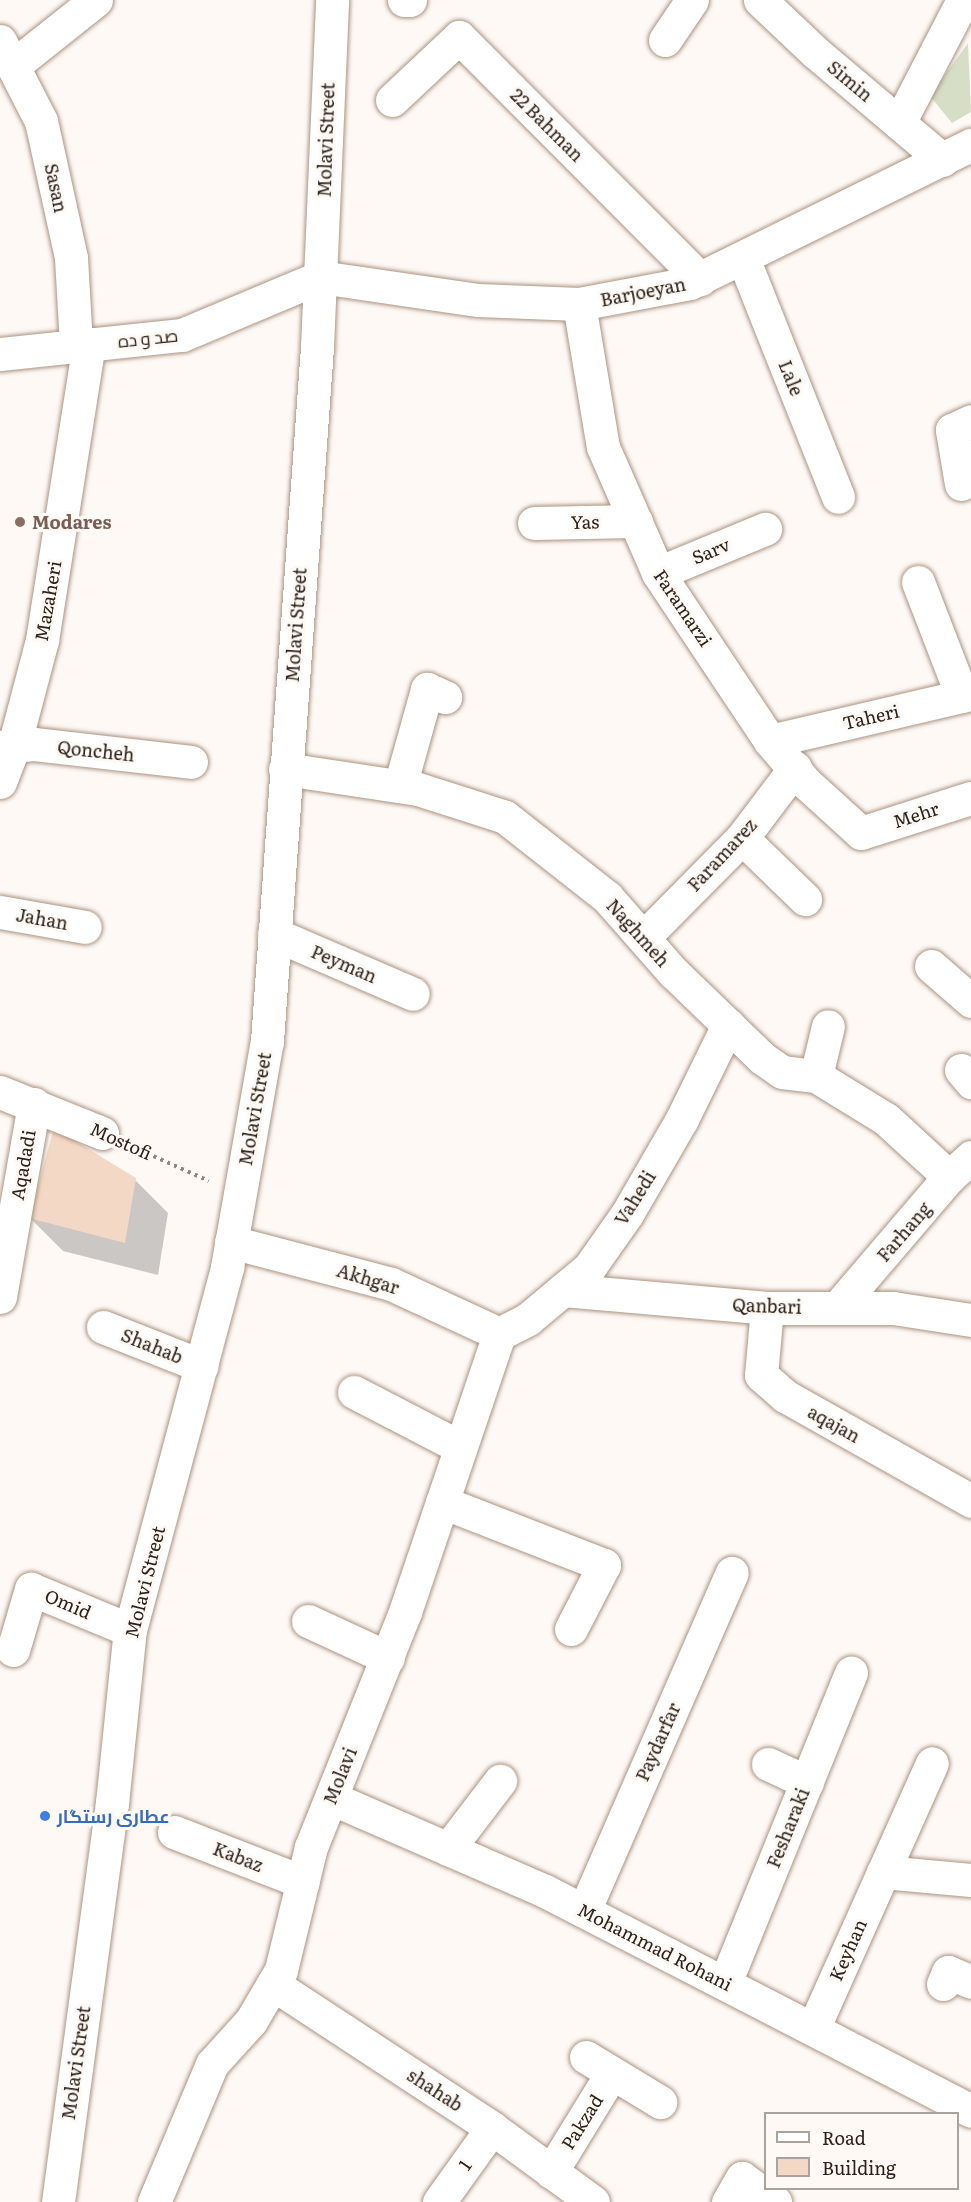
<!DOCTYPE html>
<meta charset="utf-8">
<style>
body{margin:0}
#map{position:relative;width:971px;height:2202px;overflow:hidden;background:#fef9f5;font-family:Literata,Cairo,serif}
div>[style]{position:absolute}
.green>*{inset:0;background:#d6dec5}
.shadow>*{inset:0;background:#0003}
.building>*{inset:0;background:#f3d9c5}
.path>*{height:4px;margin-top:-2px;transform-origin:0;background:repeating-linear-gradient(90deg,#8e8781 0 3px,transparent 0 7.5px)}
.roads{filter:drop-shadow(0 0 2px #ab9380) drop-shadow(0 0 2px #ab9380)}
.minor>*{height:33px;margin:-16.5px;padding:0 16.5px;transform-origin:16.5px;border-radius:16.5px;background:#fff}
.major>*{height:33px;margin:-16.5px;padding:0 16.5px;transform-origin:16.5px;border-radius:16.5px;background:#fff}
.dots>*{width:16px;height:16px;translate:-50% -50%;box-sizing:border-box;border:3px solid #fef9f5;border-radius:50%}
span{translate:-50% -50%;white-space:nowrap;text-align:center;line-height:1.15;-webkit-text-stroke:6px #fef9f5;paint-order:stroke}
.street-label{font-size:18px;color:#2a2119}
.education-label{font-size:18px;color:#785e54;font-weight:700}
.left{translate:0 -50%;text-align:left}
.shop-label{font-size:18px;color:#366cbe;font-weight:700}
.legend{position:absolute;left:764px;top:2112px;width:195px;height:78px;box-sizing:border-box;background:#fef9f5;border:2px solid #a9a39d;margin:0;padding:8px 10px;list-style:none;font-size:18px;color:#2a2119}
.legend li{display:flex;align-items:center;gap:12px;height:30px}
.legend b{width:30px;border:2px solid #a9a39d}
</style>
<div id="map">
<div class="green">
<div style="clip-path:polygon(968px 43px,971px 112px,952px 123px,930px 96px)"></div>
</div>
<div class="shadow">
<div style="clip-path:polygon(135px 1180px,168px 1213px,158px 1275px,63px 1251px,30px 1218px)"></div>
</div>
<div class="building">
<div style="clip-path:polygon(54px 1128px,136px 1178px,125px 1243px,29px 1218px)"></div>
</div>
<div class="path">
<div style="left:133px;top:1147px;width:83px;rotate:24.1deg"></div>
</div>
<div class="roads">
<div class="minor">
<div style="left:404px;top:0;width:6px"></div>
<div style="left:760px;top:0;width:76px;rotate:43.4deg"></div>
<div style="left:815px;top:52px;width:167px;rotate:40.2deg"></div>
<div style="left:665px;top:40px;width:48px;rotate:-56deg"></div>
<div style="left:0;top:41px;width:90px;rotate:62.9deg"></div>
<div style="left:41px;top:121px;width:140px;rotate:77.6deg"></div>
<div style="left:71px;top:258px;width:88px;rotate:86.7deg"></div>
<div style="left:13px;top:66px;width:106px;rotate:-38.5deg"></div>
<div style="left:392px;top:100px;width:92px;rotate:-43.2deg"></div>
<div style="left:459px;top:37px;width:342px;rotate:45.1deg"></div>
<div style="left:899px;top:123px;width:139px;rotate:-62.5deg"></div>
<div style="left:743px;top:258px;width:257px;rotate:68.3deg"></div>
<div style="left:579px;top:304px;width:145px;rotate:80.5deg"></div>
<div style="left:603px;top:447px;width:137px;rotate:66.4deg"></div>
<div style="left:658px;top:573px;width:202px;rotate:56.3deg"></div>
<div style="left:770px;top:741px;width:55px;rotate:49.4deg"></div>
<div style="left:806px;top:783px;width:74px;rotate:42.3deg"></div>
<div style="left:861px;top:833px;width:115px;rotate:-17.7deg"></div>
<div style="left:0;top:354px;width:183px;rotate:-6deg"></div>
<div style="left:182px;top:335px;width:150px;rotate:-22.8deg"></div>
<div style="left:320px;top:277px;width:160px;rotate:8.3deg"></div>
<div style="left:478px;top:300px;width:101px;rotate:2.3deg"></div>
<div style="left:579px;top:304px;width:113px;rotate:-10.7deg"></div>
<div style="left:690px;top:283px;width:313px;rotate:-26.2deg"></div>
<div style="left:961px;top:484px;width:55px;rotate:-99.5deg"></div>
<div style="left:952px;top:430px;width:21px;rotate:-25deg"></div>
<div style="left:534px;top:523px;width:102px;rotate:-1.1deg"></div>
<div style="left:658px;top:573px;width:116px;rotate:-22.4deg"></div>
<div style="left:918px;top:582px;width:122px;rotate:68.9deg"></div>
<div style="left:770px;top:741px;width:206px;rotate:-13.2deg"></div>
<div style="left:0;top:747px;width:34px;rotate:-5deg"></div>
<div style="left:34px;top:744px;width:158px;rotate:6.5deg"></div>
<div style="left:285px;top:769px;width:134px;rotate:8.6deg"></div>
<div style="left:418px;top:789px;width:91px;rotate:17.8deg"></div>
<div style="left:505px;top:817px;width:130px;rotate:38.1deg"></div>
<div style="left:607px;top:897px;width:100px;rotate:48.7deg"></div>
<div style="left:673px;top:972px;width:124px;rotate:44deg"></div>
<div style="left:762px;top:1058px;width:24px;rotate:35deg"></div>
<div style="left:782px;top:1072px;width:34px;rotate:7deg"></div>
<div style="left:816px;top:1076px;width:82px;rotate:31.6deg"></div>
<div style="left:886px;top:1119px;width:86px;rotate:42.6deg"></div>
<div style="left:0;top:782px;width:39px;rotate:-69deg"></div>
<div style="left:14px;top:746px;width:110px;rotate:-75.2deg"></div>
<div style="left:42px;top:640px;width:300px;rotate:-81deg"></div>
<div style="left:400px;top:786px;width:101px;rotate:-74.4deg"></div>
<div style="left:427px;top:689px;width:20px;rotate:24deg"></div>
<div style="left:742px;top:838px;width:88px;rotate:44.1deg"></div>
<div style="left:0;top:912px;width:86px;rotate:10deg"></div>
<div style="left:274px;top:934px;width:151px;rotate:23.3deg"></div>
<div style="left:644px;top:937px;width:139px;rotate:-45.3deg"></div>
<div style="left:742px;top:838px;width:88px;rotate:-52.9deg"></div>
<div style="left:931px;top:966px;width:53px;rotate:41.2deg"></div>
<div style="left:961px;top:1070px;width:16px;rotate:50deg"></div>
<div style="left:816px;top:1076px;width:51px;rotate:-76.5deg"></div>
<div style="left:0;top:1092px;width:110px;rotate:21.9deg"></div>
<div style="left:231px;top:1242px;width:165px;rotate:14.7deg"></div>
<div style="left:391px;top:1284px;width:119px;rotate:24.8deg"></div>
<div style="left:563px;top:1290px;width:205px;rotate:5deg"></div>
<div style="left:767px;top:1308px;width:126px"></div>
<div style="left:893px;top:1308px;width:79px;rotate:8.7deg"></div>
<div style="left:0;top:1297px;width:196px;rotate:-80deg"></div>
<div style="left:767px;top:1308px;width:67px;rotate:95.1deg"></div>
<div style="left:761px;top:1375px;width:32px;rotate:41deg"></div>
<div style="left:785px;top:1396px;width:214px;rotate:29.4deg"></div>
<div style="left:837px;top:1308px;width:172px;rotate:-49.5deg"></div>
<div style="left:949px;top:1177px;width:30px;rotate:-42deg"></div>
<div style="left:103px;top:1327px;width:106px;rotate:21.5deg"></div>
<div style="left:499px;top:1334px;width:33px;rotate:-27deg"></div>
<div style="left:528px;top:1319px;width:80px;rotate:-39.9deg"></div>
<div style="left:589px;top:1268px;width:66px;rotate:-54.9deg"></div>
<div style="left:627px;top:1214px;width:110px;rotate:-59.9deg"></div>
<div style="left:682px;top:1119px;width:105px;rotate:-63.9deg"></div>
<div style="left:354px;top:1392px;width:119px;rotate:27.4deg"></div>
<div style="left:442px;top:1502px;width:174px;rotate:21.3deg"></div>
<div style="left:604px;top:1565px;width:72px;rotate:117.3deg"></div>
<div style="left:308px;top:1621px;width:88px;rotate:24.8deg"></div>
<div style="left:13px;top:1650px;width:64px;rotate:-73.6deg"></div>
<div style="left:31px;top:1589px;width:107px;rotate:22.5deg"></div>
<div style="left:768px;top:1764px;width:43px;rotate:24.8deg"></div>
<div style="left:331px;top:1798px;width:233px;rotate:23.5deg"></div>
<div style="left:545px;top:1891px;width:479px;rotate:27.3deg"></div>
<div style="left:174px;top:1832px;width:138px;rotate:21.2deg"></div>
<div style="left:448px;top:1849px;width:86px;rotate:-52.6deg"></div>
<div style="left:883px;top:1872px;width:88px;rotate:5.2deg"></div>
<div style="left:584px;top:1911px;width:369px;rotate:-66.4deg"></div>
<div style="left:725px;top:1983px;width:335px;rotate:-67.9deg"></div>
<div style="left:273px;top:1984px;width:262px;rotate:33.3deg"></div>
<div style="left:492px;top:2128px;width:125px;rotate:36.2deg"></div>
<div style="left:943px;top:1984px;width:13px;rotate:-67deg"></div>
<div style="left:948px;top:1972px;width:25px;rotate:23deg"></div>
<div style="left:813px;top:2029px;width:291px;rotate:-65.9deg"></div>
<div style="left:586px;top:2057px;width:87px;rotate:31.3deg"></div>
<div style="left:551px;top:2172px;width:116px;rotate:-58.4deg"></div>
<div style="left:154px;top:2202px;width:150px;rotate:-67.2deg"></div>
<div style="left:212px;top:2064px;width:58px;rotate:-47.8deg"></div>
<div style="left:251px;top:2021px;width:59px;rotate:-59.5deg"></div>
<div style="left:281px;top:1970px;width:127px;rotate:-76.3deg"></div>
<div style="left:311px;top:1847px;width:253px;rotate:-68.2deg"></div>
<div style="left:405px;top:1612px;width:293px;rotate:-71.3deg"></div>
<div style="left:439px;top:2202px;width:91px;rotate:-54.4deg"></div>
<div style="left:728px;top:2202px;width:28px;rotate:-60deg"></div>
<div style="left:742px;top:2178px;width:41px;rotate:36deg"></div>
</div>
<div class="major">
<div style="left:58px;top:2202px;width:403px;rotate:-82.3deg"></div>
<div style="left:112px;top:1803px;width:174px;rotate:-84.1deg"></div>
<div style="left:130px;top:1630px;width:376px;rotate:-75deg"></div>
<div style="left:227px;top:1267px;width:230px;rotate:-80deg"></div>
<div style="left:267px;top:1041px;width:696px;rotate:-85.88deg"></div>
<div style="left:317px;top:347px;width:347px;rotate:-87.5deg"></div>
</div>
</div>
<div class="dots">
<div style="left:20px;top:522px;background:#8d6e63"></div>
<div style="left:45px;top:1816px;background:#3f7fe0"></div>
</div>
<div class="street-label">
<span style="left:850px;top:81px;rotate:40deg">Simin</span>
<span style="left:547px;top:125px;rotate:45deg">22 Bahman</span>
<span style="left:326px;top:140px;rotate:-88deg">Molavi Street</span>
<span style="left:56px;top:188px;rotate:78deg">Sasan</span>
<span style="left:643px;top:292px;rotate:-11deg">Barjoeyan</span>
<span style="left:148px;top:338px;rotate:-6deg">صد و ده</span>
<span style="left:791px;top:378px;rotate:68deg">Lale</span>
<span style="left:585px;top:522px;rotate:-1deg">Yas</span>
<span style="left:711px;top:551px;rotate:-23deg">Sarv</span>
<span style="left:48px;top:601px;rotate:-80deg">Mazaheri</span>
<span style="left:683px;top:608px;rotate:56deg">Faramarzi</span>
<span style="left:296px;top:625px;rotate:-86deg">Molavi Street</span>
<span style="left:871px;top:717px;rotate:-13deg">Taheri</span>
<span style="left:96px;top:751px;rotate:6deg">Qoncheh</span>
<span style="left:916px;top:815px;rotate:-18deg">Mehr</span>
<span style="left:722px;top:855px;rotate:-47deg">Faramarez</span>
<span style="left:42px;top:919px;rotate:10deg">Jahan</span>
<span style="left:638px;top:933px;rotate:48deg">Naghmeh</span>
<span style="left:344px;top:964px;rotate:23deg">Peyman</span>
<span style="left:255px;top:1109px;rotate:-80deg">Molavi Street</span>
<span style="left:121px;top:1141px;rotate:24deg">Mostofi</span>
<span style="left:23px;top:1165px;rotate:-80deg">Aqadadi</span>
<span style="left:635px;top:1198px;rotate:-58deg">Vahedi</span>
<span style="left:904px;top:1232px;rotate:-49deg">Farhang</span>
<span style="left:368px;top:1279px;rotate:17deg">Akhgar</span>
<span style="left:767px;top:1306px;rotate:2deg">Qanbari</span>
<span style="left:152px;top:1346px;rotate:22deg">Shahab</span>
<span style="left:834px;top:1424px;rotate:29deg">aqajan</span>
<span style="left:145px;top:1582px;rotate:-76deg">Molavi Street</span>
<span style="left:68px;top:1604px;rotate:23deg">Omid</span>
<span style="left:658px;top:1742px;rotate:-66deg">Paydarfar</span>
<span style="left:340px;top:1776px;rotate:-68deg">Molavi</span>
<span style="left:788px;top:1828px;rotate:-68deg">Fesharaki</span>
<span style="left:238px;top:1857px;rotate:21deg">Kabaz</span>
<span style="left:655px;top:1947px;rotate:27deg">Mohammad Rohani</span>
<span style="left:848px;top:1950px;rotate:-66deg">Keyhan</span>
<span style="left:76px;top:2063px;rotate:-82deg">Molavi Street</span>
<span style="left:435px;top:2090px;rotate:33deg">shahab</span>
<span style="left:582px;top:2122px;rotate:-58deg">Pakzad</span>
<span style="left:465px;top:2165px;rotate:-55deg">1</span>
</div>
<div class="education-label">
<span class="left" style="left:32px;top:522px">Modares</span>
</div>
<div class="shop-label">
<span class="left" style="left:57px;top:1816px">عطاری رستگار</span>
</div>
<ul class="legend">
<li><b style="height:8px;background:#fff"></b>Road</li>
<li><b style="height:16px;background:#f3d9c5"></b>Building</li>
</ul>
</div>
